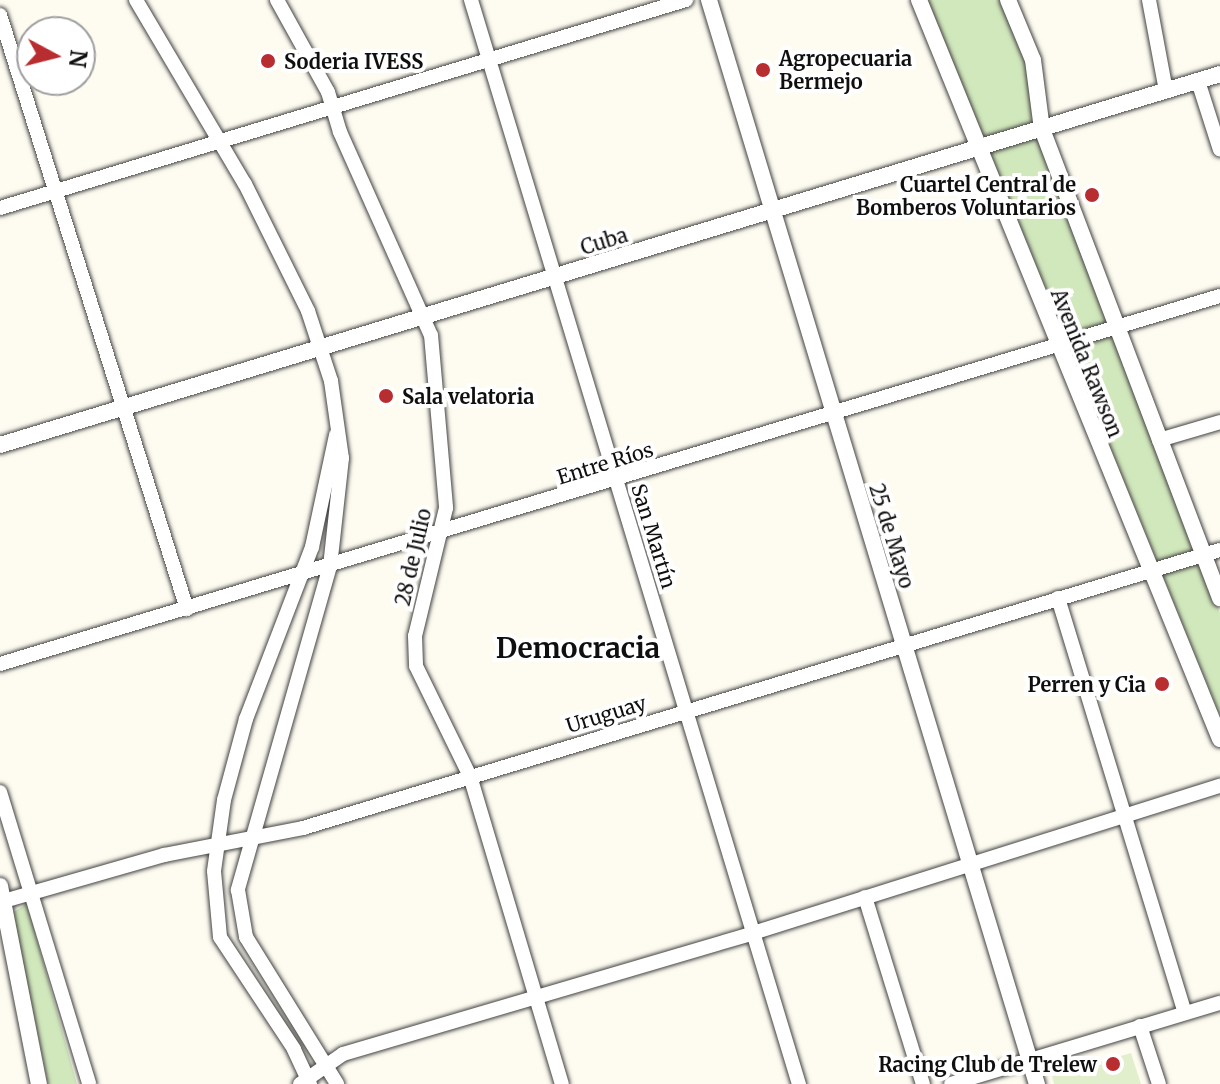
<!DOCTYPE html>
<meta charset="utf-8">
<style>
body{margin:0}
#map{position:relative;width:1220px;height:1084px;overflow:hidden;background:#fefcf1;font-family:Merriweather,serif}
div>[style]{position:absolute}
.green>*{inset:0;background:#d1e7bc}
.pitch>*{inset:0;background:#e2efcd}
.roads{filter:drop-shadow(0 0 2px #424242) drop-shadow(0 0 2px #424242)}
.minor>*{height:14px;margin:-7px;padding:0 7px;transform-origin:7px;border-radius:7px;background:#fff}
.tertiary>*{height:16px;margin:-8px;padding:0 8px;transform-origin:8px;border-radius:8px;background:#fff}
.dots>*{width:22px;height:22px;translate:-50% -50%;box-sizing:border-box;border:4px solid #fff;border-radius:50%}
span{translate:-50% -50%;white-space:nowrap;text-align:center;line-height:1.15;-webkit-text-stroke:8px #fff;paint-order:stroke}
.poi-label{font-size:20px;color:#0f0f0f;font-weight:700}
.left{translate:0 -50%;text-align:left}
.right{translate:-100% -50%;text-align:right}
.street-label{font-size:20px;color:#0f0f0f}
.district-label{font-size:28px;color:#0f0f0f;font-weight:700}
.north{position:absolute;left:16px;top:16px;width:80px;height:80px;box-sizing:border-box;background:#fff;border:2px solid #9f9f9f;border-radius:50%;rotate:97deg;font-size:22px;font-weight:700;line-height:32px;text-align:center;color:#0f0f0f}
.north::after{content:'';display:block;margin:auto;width:28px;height:36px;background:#b82d2f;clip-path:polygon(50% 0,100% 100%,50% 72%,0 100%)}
</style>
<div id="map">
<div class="green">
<div style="clip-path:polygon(928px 0,1000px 0,1028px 68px,1032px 124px,1220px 613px,1220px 715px)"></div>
<div style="clip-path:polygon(27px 904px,77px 1084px,48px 1084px,13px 912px)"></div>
</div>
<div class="pitch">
<div style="clip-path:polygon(1131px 1053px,1141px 1084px,1054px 1084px,1052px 1076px)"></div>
</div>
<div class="roads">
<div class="minor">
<div style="left:136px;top:0;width:214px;rotate:59.4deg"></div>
<div style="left:245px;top:184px;width:142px;rotate:63.6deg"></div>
<div style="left:308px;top:311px;width:74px;rotate:71.8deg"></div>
<div style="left:331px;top:381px;width:78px;rotate:81.9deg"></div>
<div style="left:342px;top:458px;width:109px;rotate:96.3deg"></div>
<div style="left:330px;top:566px;width:337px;rotate:105.9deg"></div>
<div style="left:238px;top:890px;width:48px;rotate:80.3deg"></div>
<div style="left:246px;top:937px;width:173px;rotate:58.2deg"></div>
<div style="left:277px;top:0;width:105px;rotate:61deg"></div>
<div style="left:328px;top:92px;width:42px;rotate:73.3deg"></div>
<div style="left:340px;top:132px;width:222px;rotate:65.9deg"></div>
<div style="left:431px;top:335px;width:174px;rotate:85deg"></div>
<div style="left:446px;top:508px;width:132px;rotate:103.6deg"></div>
<div style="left:415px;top:636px;width:30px;rotate:88deg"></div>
<div style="left:416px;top:666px;width:123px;rotate:63.9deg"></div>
<div style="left:470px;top:776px;width:321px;rotate:73.4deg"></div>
<div style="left:471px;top:0;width:1133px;rotate:73.17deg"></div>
<div style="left:1149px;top:0;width:93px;rotate:79.4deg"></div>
<div style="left:0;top:15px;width:623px;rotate:72.53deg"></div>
<div style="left:1198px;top:81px;width:72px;rotate:72.3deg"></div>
<div style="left:0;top:208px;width:717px;rotate:-16.87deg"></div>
<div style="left:1159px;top:440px;width:64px;rotate:-16.4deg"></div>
<div style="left:1058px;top:598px;width:434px;rotate:73deg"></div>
<div style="left:0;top:664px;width:1274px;rotate:-16.79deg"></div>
<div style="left:0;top:792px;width:305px;rotate:73deg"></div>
<div style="left:865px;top:897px;width:196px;rotate:72.8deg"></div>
<div style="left:0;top:902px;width:171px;rotate:-16deg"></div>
<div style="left:164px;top:855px;width:142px;rotate:-11deg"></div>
<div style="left:303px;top:828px;width:958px;rotate:-16.87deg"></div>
<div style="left:1140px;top:1026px;width:61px;rotate:71.9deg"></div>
<div style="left:300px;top:1084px;width:52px;rotate:-34.9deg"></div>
<div style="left:343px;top:1054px;width:427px;rotate:-16.4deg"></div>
<div style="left:753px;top:933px;width:490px;rotate:-17.5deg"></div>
<div style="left:310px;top:1084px;width:38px;rotate:-115deg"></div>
<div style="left:294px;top:1049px;width:134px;rotate:-123.5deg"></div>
<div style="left:220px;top:937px;width:66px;rotate:-95.2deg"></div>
<div style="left:214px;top:871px;width:72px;rotate:-82deg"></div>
<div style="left:224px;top:800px;width:84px;rotate:-74.8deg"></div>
<div style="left:246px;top:719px;width:184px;rotate:-69deg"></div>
<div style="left:312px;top:547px;width:115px;rotate:-77.9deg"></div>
<div style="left:951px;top:1084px;width:281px;rotate:-16.8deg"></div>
</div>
<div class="tertiary">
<div style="left:709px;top:0;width:1133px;rotate:73.17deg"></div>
<div style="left:919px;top:0;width:798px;rotate:67.84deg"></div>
<div style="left:1008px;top:0;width:65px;rotate:67.4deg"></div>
<div style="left:1033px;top:60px;width:70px;rotate:82.6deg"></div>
<div style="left:1042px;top:129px;width:502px;rotate:69.22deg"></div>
<div style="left:0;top:445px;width:1275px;rotate:-16.91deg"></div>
<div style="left:0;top:886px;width:202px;rotate:78.9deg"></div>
</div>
</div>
<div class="dots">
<div style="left:268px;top:61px;background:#b82d2f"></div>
<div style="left:763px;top:70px;background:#b82d2f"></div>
<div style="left:1092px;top:195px;background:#b82d2f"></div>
<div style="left:386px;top:396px;background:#b82d2f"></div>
<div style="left:1162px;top:684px;background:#b82d2f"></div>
<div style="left:1113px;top:1064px;background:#b82d2f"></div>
</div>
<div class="poi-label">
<span class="left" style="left:779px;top:70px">Agropecuaria<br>Bermejo</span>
<span class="left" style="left:284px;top:61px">Soderia IVESS</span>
<span class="right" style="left:1076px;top:196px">Cuartel Central de<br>Bomberos Voluntarios</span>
<span class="left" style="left:402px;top:396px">Sala velatoria</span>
<span class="right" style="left:1146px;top:684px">Perren y Cia</span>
<span class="right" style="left:1097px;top:1064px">Racing Club de Trelew</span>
</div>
<div class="street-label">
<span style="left:604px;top:241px;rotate:-17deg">Cuba</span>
<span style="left:1087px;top:363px;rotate:68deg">Avenida Rawson</span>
<span style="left:605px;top:463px;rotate:-17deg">Entre Ríos</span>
<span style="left:654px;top:536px;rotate:73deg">San Martín</span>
<span style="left:892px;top:536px;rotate:73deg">25 de Mayo</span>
<span style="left:413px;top:557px;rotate:-77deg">28 de Julio</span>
<span style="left:606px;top:714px;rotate:-17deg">Uruguay</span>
</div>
<div class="district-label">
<span style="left:578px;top:648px">Democracia</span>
</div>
<div class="north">N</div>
</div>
